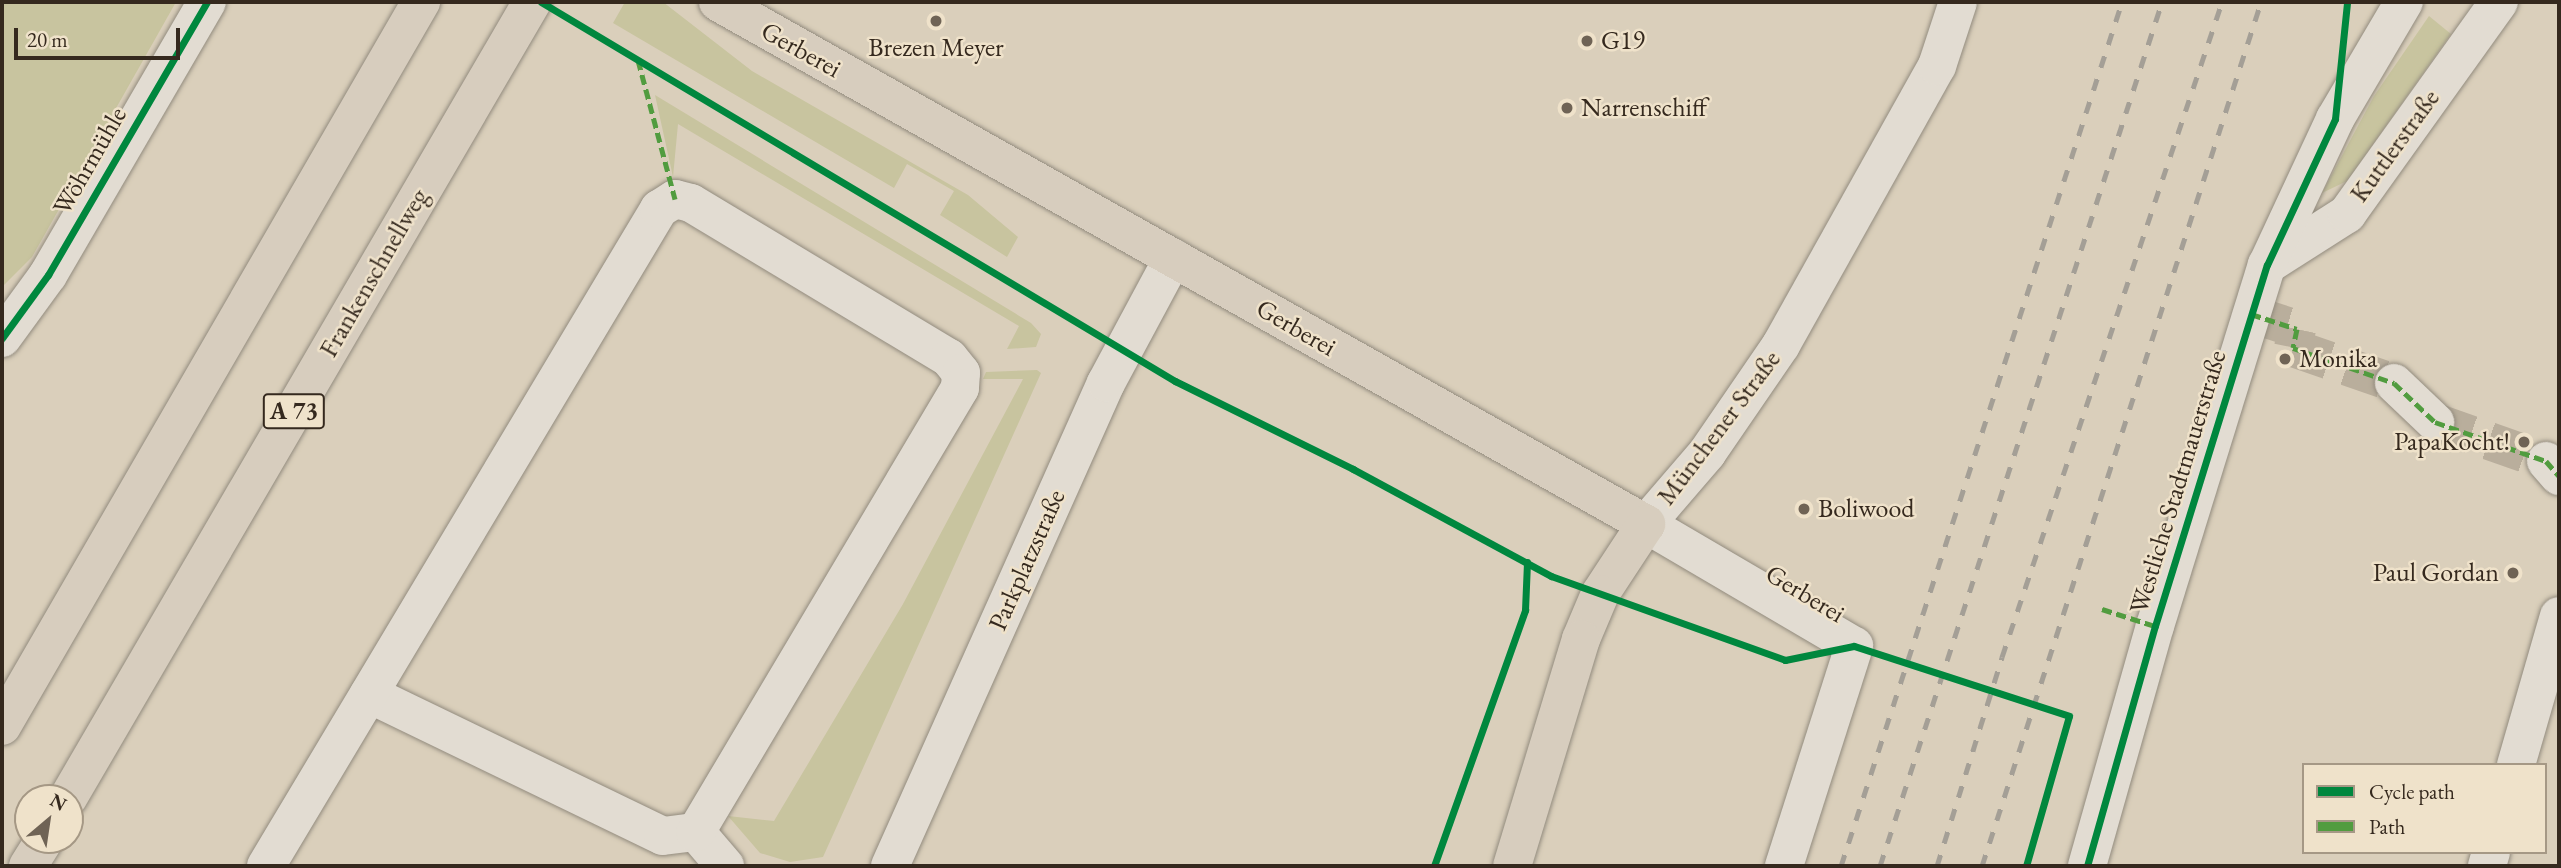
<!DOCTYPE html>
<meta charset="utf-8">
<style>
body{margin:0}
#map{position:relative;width:2561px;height:868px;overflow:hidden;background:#dacfbb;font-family:"EB Garamond",serif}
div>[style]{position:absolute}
.green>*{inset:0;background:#c8c49f}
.minor-tunnel>*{height:38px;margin-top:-19px;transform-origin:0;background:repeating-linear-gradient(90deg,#b9ae9c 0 38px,transparent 0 57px)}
.roads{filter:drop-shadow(0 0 2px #928b7e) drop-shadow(0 0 2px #928b7e)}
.minor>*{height:38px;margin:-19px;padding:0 19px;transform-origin:19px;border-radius:19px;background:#e2dcd2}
.major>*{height:38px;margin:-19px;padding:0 19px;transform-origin:19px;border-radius:19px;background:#d7cdbe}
.highway>*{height:38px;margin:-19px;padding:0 19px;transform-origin:19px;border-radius:19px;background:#d7cdbe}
.rail>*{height:5px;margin-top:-2.5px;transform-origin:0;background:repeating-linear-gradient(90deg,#a49f96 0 12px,transparent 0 24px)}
.quiet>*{height:5px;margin-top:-2.5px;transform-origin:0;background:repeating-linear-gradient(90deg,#519c3f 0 10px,transparent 0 15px)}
.cycleway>*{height:7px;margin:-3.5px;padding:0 3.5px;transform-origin:3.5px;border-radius:3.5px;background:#00873e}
.dots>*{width:19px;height:19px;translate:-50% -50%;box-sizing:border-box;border:4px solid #efe2ca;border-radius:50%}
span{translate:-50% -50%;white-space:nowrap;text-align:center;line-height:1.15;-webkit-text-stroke:5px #efe2ca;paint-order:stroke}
.shield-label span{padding:2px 5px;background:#efe2ca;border:2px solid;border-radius:5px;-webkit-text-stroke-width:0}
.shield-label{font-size:24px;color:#35291e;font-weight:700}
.poi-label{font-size:26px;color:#35291e}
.left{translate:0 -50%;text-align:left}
.right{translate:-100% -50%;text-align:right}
.street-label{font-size:26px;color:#35291e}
.frame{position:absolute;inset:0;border:4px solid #35291e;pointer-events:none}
.legend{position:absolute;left:2302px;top:763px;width:245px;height:91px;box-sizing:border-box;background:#efe2ca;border:2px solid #a59885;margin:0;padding:9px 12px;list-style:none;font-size:21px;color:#35291e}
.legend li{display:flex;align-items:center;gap:14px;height:35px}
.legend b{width:35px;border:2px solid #a59885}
.north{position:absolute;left:14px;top:784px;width:70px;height:70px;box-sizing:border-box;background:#efe2ca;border:2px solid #a59885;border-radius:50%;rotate:29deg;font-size:19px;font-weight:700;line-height:28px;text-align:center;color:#35291e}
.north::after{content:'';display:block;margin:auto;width:24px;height:32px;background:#6f6355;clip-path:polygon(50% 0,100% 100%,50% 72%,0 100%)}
.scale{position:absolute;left:14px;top:28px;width:166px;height:32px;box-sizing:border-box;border:4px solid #35291e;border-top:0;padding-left:9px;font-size:21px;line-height:24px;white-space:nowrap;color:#35291e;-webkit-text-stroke:5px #efe2ca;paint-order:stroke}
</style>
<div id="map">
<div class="green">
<div style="clip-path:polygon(2px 2px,176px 2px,32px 257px,2px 287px)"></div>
<div style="clip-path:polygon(625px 2px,663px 2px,752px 71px,968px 195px,1018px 237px,1007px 257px,940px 215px,954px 191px,907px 164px,894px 188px,613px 23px)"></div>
<div style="clip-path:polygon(2429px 16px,2451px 34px,2347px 181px,2322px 193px,2374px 96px)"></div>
<div style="clip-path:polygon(655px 95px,1031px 323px,1041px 334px,1036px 347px,1007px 349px,1019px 326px,678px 124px,673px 177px)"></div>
<div style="clip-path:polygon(1037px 370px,1041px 373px,823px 857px,790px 862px,760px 853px,728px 816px,774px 821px,903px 604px,1023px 379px,983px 379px,986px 372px)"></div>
</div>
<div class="minor-tunnel">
<div style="left:2251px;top:314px;width:48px;rotate:18.1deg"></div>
<div style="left:2297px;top:329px;width:19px;rotate:102deg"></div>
<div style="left:2293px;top:348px;width:107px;rotate:19.1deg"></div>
<div style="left:2435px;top:422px;width:118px;rotate:19.4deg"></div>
</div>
<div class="roads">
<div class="minor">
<div style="left:2267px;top:265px;width:95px;rotate:-32.5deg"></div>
<div style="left:2347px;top:214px;width:261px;rotate:-54.4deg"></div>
<div style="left:2px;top:338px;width:78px;rotate:-53.9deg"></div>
<div style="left:48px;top:275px;width:316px;rotate:-59.8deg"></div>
<div style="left:2394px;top:383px;width:57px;rotate:43.6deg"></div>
<div style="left:2546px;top:461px;width:20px;rotate:49deg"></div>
<div style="left:369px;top:694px;width:326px;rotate:25.8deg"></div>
<div style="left:663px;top:836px;width:33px;rotate:-7deg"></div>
<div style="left:696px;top:832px;width:45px;rotate:49.5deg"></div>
<div style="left:2516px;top:765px;width:155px;rotate:-73.9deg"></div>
<div style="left:266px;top:866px;width:766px;rotate:-59.11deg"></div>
<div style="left:659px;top:209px;width:19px;rotate:-32deg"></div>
<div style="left:675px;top:199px;width:16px;rotate:14deg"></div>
<div style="left:691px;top:203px;width:301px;rotate:31deg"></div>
<div style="left:949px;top:358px;width:19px;rotate:51deg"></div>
<div style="left:961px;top:373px;width:15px;rotate:94deg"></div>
<div style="left:960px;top:388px;width:517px;rotate:120.74deg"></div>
<div style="left:890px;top:866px;width:529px;rotate:-65.91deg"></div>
<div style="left:1106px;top:383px;width:142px;rotate:-61.8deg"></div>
<div style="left:1784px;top:866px;width:231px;rotate:-72.3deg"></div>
<div style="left:1854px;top:646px;width:241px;rotate:-149.6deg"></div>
<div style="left:1646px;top:524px;width:94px;rotate:-49.3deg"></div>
<div style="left:1707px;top:453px;width:131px;rotate:-55.6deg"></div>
<div style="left:1781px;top:345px;width:320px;rotate:-60.8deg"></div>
<div style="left:1937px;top:66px;width:67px;rotate:-71.8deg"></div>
<div style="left:2087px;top:866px;width:249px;rotate:-74.2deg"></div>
<div style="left:2155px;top:626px;width:378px;rotate:-72.8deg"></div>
<div style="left:2267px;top:265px;width:161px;rotate:-65deg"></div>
<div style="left:2335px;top:119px;width:136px;rotate:-59.5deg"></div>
<div style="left:2487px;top:866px;width:15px;rotate:-74deg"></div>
</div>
<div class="major">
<div style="left:718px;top:2px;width:1065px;rotate:29.36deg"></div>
<div style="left:1646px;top:524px;width:84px;rotate:123.3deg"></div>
<div style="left:1600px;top:594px;width:49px;rotate:112.9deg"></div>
<div style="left:1581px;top:639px;width:237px;rotate:106.9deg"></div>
</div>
<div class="highway">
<div style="left:2px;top:726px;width:837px;rotate:-59.94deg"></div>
<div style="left:68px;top:798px;width:921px;rotate:-59.76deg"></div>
<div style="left:28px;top:866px;width:31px;rotate:-58deg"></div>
</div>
</div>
<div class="rail">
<div style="left:1841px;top:866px;width:909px;rotate:-71.98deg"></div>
<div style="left:1880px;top:866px;width:909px;rotate:-71.92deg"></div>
<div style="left:1937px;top:866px;width:219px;rotate:-72.7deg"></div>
<div style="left:2002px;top:657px;width:691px;rotate:-71.43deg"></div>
<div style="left:1982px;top:866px;width:908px;rotate:-72.1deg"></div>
</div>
<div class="quiet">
<div style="left:638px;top:60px;width:144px;rotate:75.1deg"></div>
<div style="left:2251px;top:314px;width:48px;rotate:18.1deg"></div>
<div style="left:2297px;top:329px;width:19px;rotate:102deg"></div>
<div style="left:2293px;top:348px;width:107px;rotate:19.1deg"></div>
<div style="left:2394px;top:383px;width:57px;rotate:43.6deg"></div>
<div style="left:2435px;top:422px;width:118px;rotate:19.4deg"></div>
<div style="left:2546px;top:461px;width:20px;rotate:49deg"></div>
<div style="left:2102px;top:609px;width:56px;rotate:17.8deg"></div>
</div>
<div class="cycleway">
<div style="left:541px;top:2px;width:739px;rotate:30.87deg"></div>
<div style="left:1175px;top:381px;width:199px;rotate:26.3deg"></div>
<div style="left:1353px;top:469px;width:225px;rotate:28.4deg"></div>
<div style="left:1551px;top:576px;width:249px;rotate:19.7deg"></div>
<div style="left:1785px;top:660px;width:70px;rotate:-11.5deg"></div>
<div style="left:1854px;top:646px;width:226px;rotate:18deg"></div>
<div style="left:2069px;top:716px;width:156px;rotate:106deg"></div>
<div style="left:2px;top:338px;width:78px;rotate:-53.9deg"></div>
<div style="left:48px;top:275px;width:316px;rotate:-59.8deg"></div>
<div style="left:1434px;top:866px;width:272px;rotate:-70.4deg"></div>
<div style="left:1525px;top:610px;width:48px;rotate:-87.6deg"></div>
<div style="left:2087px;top:866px;width:249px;rotate:-74.2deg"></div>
<div style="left:2155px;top:626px;width:378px;rotate:-72.8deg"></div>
<div style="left:2267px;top:265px;width:161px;rotate:-65deg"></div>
<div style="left:2335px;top:119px;width:118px;rotate:-84.1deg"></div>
</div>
<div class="dots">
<div style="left:936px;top:21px;background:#6f6355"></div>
<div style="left:1587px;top:41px;background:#6f6355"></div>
<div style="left:1567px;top:108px;background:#6f6355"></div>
<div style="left:2285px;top:359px;background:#6f6355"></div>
<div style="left:2524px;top:442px;background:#6f6355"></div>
<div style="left:1804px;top:509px;background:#6f6355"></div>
<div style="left:2513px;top:573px;background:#6f6355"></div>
</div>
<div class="shield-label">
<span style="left:294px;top:411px">A 73</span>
</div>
<div class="poi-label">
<span class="left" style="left:1601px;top:41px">G19</span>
<span style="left:936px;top:48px">Brezen Meyer</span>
<span class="left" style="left:1581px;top:108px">Narrenschiff</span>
<span class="left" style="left:2299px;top:359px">Monika</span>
<span class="right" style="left:2510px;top:442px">PapaKocht!</span>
<span class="left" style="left:1818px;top:509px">Boliwood</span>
<span class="right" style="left:2499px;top:573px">Paul Gordan</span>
</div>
<div class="street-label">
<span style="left:801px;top:50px;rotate:29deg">Gerberei</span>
<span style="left:2395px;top:146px;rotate:-54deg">Kuttlerstraße</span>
<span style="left:90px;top:161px;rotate:-60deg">Wöhrmühle</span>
<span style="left:374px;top:273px;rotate:-60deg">Frankenschnellweg</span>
<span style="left:1296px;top:328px;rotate:30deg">Gerberei</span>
<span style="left:1719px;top:428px;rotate:-53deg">Münchener Straße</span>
<span style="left:2178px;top:482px;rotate:-73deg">Westliche Stadtmauerstraße</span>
<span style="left:1027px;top:560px;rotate:-66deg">Parkplatzstraße</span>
<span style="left:1805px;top:594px;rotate:31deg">Gerberei</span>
</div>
<div class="frame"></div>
<ul class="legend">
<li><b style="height:9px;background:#00873e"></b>Cycle path</li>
<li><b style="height:9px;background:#519c3f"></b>Path</li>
</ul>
<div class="north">N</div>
<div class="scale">20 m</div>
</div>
